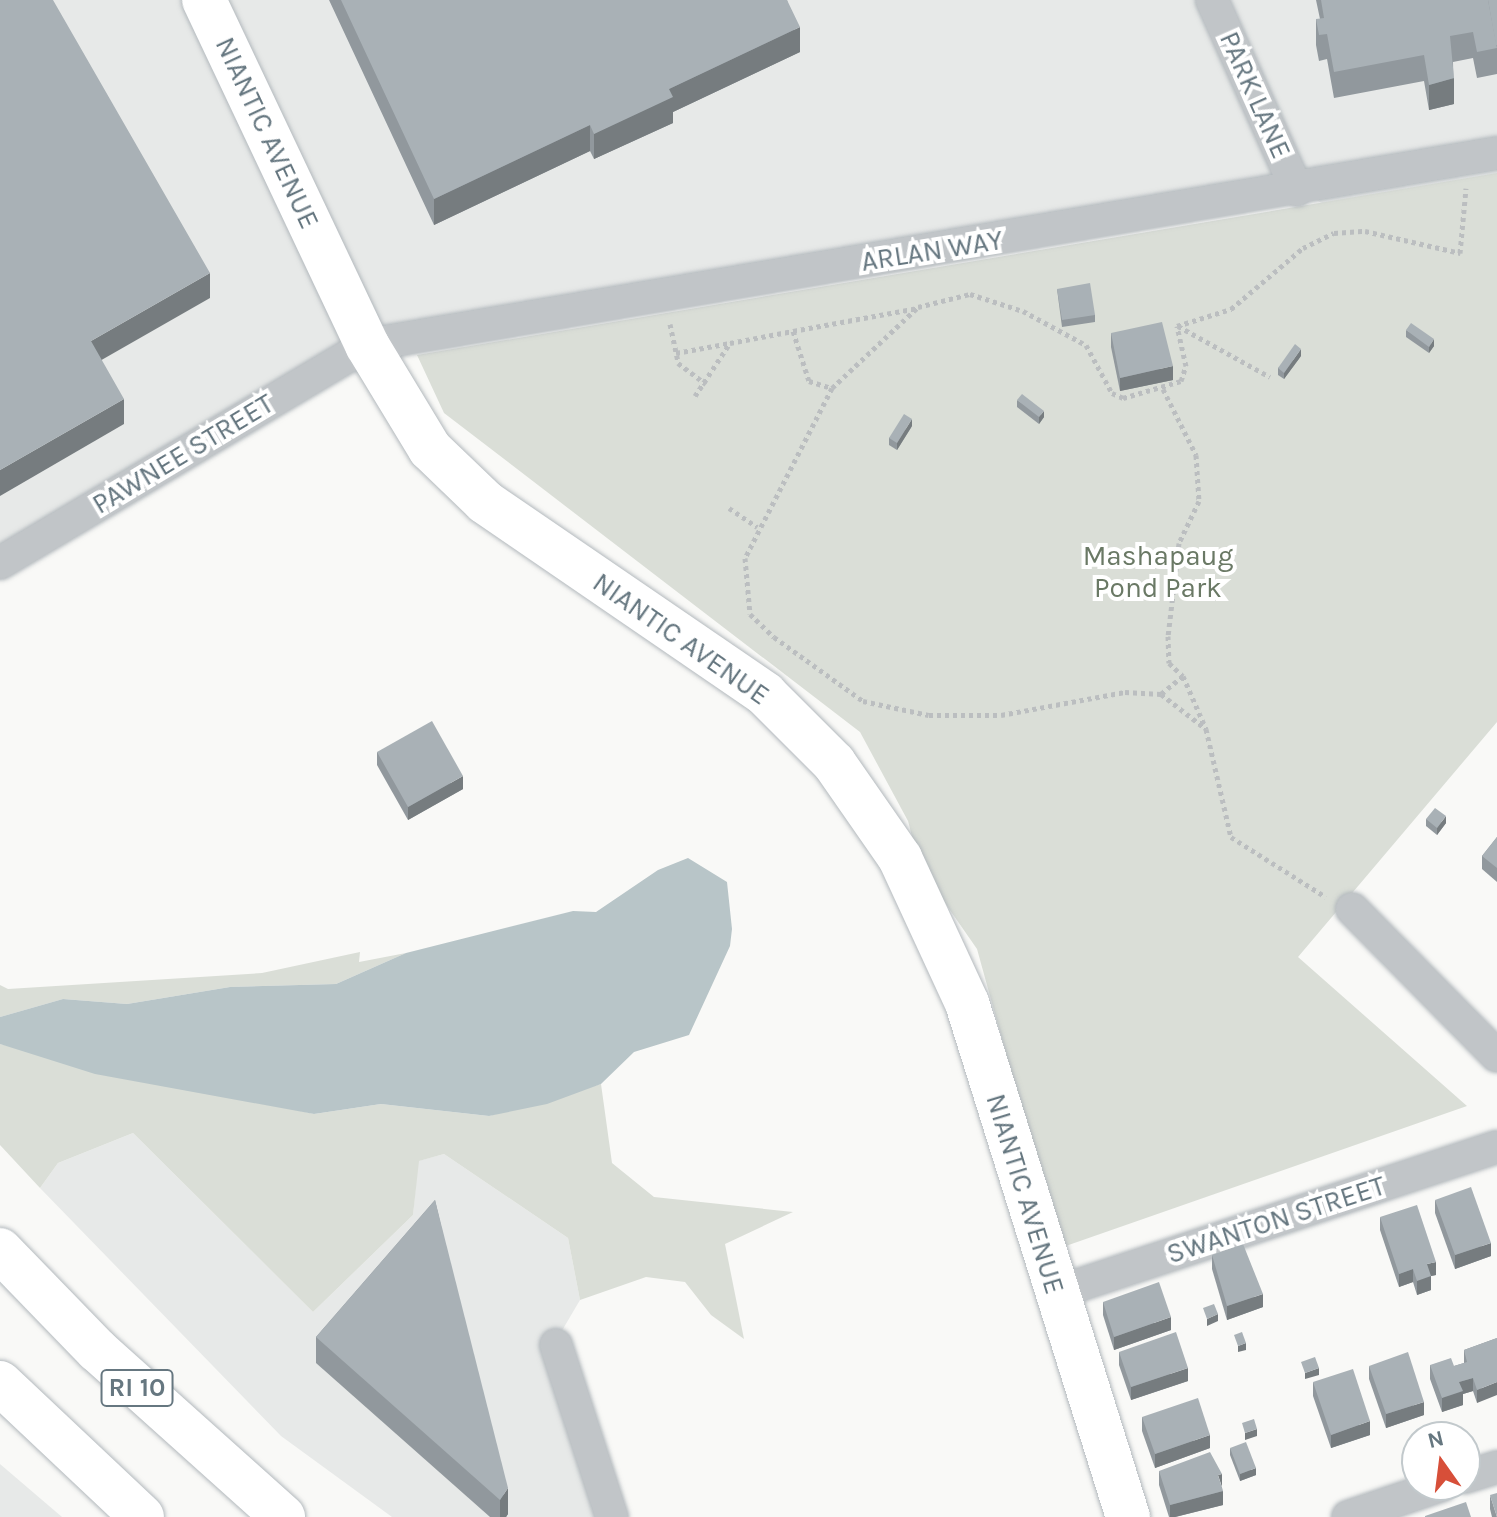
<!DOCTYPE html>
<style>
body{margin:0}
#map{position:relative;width:1497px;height:1517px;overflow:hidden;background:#f9f9f7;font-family:Karla,sans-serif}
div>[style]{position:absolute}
.built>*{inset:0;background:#e7e9e8}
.green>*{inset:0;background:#daded7}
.water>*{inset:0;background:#b8c5c8}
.path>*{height:5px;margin-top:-2.5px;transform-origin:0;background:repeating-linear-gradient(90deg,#bbbec0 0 4px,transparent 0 8px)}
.roads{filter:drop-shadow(0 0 2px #b3b9bd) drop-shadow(0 0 2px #b3b9bd)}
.street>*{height:32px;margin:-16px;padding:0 16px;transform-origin:16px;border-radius:16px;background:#c1c5c8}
.secondary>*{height:44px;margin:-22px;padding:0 22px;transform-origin:22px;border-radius:22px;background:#fff}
.highway>*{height:44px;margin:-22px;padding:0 22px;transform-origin:22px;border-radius:22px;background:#fff}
.wall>*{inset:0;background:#91989d}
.shaded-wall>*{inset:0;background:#767c7f}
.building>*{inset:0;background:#a9b1b6}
span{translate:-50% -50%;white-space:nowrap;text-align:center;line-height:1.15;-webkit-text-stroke:8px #fff;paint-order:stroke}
.shield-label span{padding:2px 6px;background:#fff;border:2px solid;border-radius:6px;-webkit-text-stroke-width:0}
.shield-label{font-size:26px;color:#667780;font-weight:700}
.street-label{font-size:28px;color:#667780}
.park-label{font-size:28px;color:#6a7965}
.north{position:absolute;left:1401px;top:1421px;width:80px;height:80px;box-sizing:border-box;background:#fff;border:2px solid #c2c9cc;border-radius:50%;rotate:346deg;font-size:22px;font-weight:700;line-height:32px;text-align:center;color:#667780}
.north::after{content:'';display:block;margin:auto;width:28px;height:36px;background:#d74f39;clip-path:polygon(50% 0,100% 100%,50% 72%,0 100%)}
</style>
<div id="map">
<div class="built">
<div style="clip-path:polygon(0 0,1497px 0,1497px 188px,1345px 216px,1293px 187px,374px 341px,0 561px)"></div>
<div style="clip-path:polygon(133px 1133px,313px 1312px,413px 1215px,418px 1161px,444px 1154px,568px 1238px,580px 1300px,560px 1334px,614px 1517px,392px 1517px,281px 1436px,40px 1188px,58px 1163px)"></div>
<div style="clip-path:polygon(0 1464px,62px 1517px,0 1517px)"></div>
</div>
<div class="green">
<div style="clip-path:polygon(1497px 173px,1497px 722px,1298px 957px,1467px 1106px,1060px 1248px,977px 949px,920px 867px,908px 821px,860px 732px,444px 413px,417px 355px)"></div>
<div style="clip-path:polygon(360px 952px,359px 962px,406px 953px,336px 984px,230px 987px,127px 1004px,63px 999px,0 1017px,0 985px,8px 989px,262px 973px)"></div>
<div style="clip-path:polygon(0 1044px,314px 1114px,381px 1104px,489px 1116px,601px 1084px,612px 1163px,654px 1197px,793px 1212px,725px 1244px,744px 1339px,711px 1315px,685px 1282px,646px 1277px,580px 1300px,568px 1238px,444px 1154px,419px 1161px,413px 1215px,313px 1312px,133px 1133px,58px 1163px,40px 1188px,0 1145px)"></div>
</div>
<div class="water">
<div style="clip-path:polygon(688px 858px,727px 882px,732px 929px,730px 946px,689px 1035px,634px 1052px,601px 1084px,547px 1104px,489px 1116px,381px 1104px,314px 1114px,95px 1074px,0 1044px,0 1017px,63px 999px,127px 1004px,230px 987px,336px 984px,406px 953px,573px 911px,596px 912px,658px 870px)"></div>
</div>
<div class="path">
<div style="left:670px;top:324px;width:40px;rotate:78deg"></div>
<div style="left:678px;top:363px;width:35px;rotate:37deg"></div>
<div style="left:1177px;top:326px;width:57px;rotate:-17.5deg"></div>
<div style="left:1231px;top:309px;width:94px;rotate:-40.3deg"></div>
<div style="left:1303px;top:248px;width:34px;rotate:-26deg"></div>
<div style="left:1334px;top:233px;width:31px;rotate:-4deg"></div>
<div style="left:1365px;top:231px;width:98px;rotate:13deg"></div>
<div style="left:1460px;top:253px;width:65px;rotate:-84.7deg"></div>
<div style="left:1178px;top:326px;width:105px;rotate:29deg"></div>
<div style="left:793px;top:331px;width:127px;rotate:-10.4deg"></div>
<div style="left:676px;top:353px;width:55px;rotate:-10.5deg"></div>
<div style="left:832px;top:388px;width:191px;rotate:117.1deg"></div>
<div style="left:745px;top:558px;width:56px;rotate:84.9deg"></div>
<div style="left:750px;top:614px;width:33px;rotate:44deg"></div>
<div style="left:774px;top:637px;width:110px;rotate:35.7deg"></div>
<div style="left:863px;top:701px;width:67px;rotate:12deg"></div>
<div style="left:929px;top:715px;width:72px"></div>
<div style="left:1001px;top:715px;width:126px;rotate:-10.5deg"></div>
<div style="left:1125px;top:692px;width:36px;rotate:3deg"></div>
<div style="left:1163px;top:389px;width:74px;rotate:63.4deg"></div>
<div style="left:1196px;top:455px;width:46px;rotate:86.3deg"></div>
<div style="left:1199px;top:501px;width:47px;rotate:115.5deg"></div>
<div style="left:1179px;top:543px;width:94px;rotate:96.7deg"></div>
<div style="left:1168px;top:636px;width:27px;rotate:88deg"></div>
<div style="left:1169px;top:663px;width:19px;rotate:43deg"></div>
<div style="left:1183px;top:676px;width:28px;rotate:141deg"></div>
<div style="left:1161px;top:694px;width:57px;rotate:37.9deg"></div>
<div style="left:695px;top:396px;width:64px;rotate:-56.6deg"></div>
<div style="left:730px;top:343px;width:64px;rotate:-10.8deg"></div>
<div style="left:793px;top:331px;width:52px;rotate:72.3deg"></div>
<div style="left:809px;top:381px;width:24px;rotate:17deg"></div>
<div style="left:832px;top:388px;width:118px;rotate:-43.3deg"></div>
<div style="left:918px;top:307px;width:54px;rotate:-14deg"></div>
<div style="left:970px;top:294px;width:56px;rotate:17.8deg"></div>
<div style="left:1023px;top:311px;width:72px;rotate:28.4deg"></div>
<div style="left:1086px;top:345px;width:55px;rotate:61.6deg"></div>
<div style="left:1112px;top:393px;width:12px;rotate:24deg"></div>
<div style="left:1123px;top:398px;width:60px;rotate:-16.3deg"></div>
<div style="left:1181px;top:381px;width:16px;rotate:-72deg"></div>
<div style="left:1186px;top:366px;width:41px;rotate:-102.7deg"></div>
<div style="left:729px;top:508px;width:34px;rotate:34deg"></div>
<div style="left:1183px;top:676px;width:58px;rotate:66.5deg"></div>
<div style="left:1206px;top:729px;width:111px;rotate:77deg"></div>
<div style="left:1231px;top:837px;width:112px;rotate:32.3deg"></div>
</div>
<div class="roads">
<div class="street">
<div style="left:1212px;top:0;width:208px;rotate:65.9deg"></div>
<div style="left:0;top:563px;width:427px;rotate:-30.7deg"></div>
<div style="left:367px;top:345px;width:1146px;rotate:-9.64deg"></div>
<div style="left:1352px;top:909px;width:206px;rotate:45.4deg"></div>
<div style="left:1055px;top:1293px;width:465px;rotate:-18.3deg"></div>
<div style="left:556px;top:1345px;width:181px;rotate:72deg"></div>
<div style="left:1465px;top:1477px;width:34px;rotate:-17deg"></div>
<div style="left:1348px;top:1517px;width:99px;rotate:-18.8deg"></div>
</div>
<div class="secondary">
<div style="left:204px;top:0;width:382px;rotate:64.7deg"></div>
<div style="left:367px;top:345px;width:122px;rotate:58.8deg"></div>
<div style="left:430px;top:449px;width:76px;rotate:43.9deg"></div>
<div style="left:485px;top:502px;width:340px;rotate:34.4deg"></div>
<div style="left:765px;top:694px;width:98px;rotate:45deg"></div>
<div style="left:834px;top:763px;width:116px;rotate:55.2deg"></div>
<div style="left:900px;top:858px;width:160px;rotate:65.2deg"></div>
<div style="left:967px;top:1003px;width:539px;rotate:72.61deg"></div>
</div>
<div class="highway">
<div style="left:0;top:1250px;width:139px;rotate:45.9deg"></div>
<div style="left:97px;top:1350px;width:250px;rotate:41.9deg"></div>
<div style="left:0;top:1383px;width:195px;rotate:43.3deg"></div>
</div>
</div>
<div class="wall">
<div style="clip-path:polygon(329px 0,787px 0,800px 52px,673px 112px,673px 123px,594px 159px,590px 151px,434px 225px)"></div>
<div style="clip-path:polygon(1316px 0,1497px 0,1497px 74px,1477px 78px,1473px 58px,1453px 62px,1454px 104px,1429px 110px,1424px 81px,1334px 98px,1327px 59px,1319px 61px,1316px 45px,1316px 19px,1320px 19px)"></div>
<div style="clip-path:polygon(1057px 289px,1095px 315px,1095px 322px,1062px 327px)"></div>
<div style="clip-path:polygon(1406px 330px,1434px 346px,1429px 353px,1406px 337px)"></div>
<div style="clip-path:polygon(1111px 333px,1173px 380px,1120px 391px,1111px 347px)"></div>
<div style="clip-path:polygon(1301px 356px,1284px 379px,1278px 375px,1278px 368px)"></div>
<div style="clip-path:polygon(1017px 400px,1044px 417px,1039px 424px,1017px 407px)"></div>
<div style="clip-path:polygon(912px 426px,897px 450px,889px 445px,889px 438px)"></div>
<div style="clip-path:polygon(377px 752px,463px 789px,408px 820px,377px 765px)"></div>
<div style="clip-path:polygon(1426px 819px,1446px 823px,1437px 835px,1426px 826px)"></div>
<div style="clip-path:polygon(1497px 837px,1497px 882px,1482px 869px,1482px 856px)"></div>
<div style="clip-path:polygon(435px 1200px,508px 1514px,506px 1517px,490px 1517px,316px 1363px,316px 1337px)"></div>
<div style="clip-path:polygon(1435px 1200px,1491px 1256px,1455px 1269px,1435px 1213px)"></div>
<div style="clip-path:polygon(1380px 1217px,1436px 1275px,1431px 1276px,1431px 1290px,1417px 1295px,1413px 1282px,1399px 1287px,1380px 1230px)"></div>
<div style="clip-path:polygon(1212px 1255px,1263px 1307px,1227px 1320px,1212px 1269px)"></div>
<div style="clip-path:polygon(1103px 1302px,1171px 1330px,1114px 1350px,1103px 1315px)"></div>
<div style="clip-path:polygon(1497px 1338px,1477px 1403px,1473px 1391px,1463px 1394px,1463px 1405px,1442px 1412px,1430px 1379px,1430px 1365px,1454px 1366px,1464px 1363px,1464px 1350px)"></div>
<div style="clip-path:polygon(1119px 1352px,1188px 1381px,1131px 1400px,1119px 1365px)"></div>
<div style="clip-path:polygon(1369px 1366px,1424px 1415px,1386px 1428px,1369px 1379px)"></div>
<div style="clip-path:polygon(1313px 1382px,1370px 1435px,1331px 1448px,1313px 1396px)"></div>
<div style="clip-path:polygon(1142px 1417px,1210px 1448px,1155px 1468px,1142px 1431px)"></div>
<div style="clip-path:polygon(1230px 1448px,1256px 1475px,1240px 1481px,1230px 1455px)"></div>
<div style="clip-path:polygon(1159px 1471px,1222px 1487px,1223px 1505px,1175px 1517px,1169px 1517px,1159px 1485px)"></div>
<div style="clip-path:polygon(1490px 1495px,1497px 1517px,1492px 1517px,1490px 1509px)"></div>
</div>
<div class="shaded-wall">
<div style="clip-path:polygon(800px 27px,800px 52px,673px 112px,673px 123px,594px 159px,594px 134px,669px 89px)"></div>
<div style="clip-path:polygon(1454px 78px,1454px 104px,1429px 110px,1429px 85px)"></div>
<div style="clip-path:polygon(590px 125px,590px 151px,434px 225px,434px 199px)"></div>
<div style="clip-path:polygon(210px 273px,210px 298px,91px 366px,91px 341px)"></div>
<div style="clip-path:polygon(1434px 339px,1434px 346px,1429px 353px,1429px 347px)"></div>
<div style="clip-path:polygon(1301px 349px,1301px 356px,1284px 379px,1284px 373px)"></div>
<div style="clip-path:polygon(1173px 366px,1173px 380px,1120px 391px,1120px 378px)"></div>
<div style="clip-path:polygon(124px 399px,124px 424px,0 496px,0 470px)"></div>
<div style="clip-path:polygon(1044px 411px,1044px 417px,1039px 424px,1039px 417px)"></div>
<div style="clip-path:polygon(912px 419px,912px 426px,897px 450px,897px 443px)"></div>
<div style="clip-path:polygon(463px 776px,463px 789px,408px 820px,408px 807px)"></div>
<div style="clip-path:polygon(1446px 816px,1446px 823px,1437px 835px,1437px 828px)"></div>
<div style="clip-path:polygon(1491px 1243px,1491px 1256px,1455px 1269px,1455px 1255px)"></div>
<div style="clip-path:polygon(1436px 1262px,1436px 1275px,1431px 1276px,1431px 1290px,1417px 1295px,1417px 1281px,1427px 1264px)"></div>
<div style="clip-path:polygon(1413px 1269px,1413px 1282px,1399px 1287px,1399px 1274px)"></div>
<div style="clip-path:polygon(1263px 1294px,1263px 1307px,1227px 1320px,1227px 1306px)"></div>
<div style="clip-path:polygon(1218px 1314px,1218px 1321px,1207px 1326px,1207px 1319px)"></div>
<div style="clip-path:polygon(1171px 1317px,1171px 1330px,1114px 1350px,1114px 1337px)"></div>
<div style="clip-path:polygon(1246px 1343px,1246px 1350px,1238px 1352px,1238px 1346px)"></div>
<div style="clip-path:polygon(1188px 1368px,1188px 1381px,1131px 1400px,1131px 1387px)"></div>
<div style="clip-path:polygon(1319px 1368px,1319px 1375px,1305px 1379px,1305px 1373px)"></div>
<div style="clip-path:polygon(1473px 1378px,1473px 1391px,1463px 1394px,1463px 1405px,1442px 1412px,1442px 1398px,1459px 1382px)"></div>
<div style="clip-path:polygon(1497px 1382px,1497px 1395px,1477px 1403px,1477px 1390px)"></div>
<div style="clip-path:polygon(1424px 1402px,1424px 1415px,1386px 1428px,1386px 1414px)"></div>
<div style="clip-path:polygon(1370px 1421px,1370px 1435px,1331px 1448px,1331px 1435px)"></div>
<div style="clip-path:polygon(1257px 1429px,1257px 1436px,1245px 1440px,1245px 1433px)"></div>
<div style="clip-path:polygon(1210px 1435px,1210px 1448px,1155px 1468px,1155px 1454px)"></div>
<div style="clip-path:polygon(1256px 1468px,1256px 1475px,1240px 1481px,1240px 1474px)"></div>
<div style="clip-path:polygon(1222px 1474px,1222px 1487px,1218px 1475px)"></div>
<div style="clip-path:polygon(508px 1488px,508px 1514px,506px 1517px,500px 1517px,500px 1500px)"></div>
<div style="clip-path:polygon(1223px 1491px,1223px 1505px,1175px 1517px,1170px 1517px,1170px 1505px)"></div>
</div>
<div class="building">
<div style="clip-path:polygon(0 0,53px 0,210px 273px,91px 341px,124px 399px,0 470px)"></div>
<div style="clip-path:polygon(341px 0,787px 0,800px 27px,669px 89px,673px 97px,594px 134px,590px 125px,434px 199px)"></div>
<div style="clip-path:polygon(1321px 0,1488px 0,1497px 48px,1477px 52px,1473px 32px,1450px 36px,1454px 78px,1429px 85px,1424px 55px,1334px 72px,1327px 34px,1319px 35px,1316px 19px,1324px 18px)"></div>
<div style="clip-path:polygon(1488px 0,1497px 0,1497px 45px,1496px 45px)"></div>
<div style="clip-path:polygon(1090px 283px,1095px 315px,1062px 320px,1057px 289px)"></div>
<div style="clip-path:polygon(1162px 322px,1173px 366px,1120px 378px,1111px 333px)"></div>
<div style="clip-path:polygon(1411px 323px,1434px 339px,1429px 347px,1406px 330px)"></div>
<div style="clip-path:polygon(1295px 344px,1301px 349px,1284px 373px,1278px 368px)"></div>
<div style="clip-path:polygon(1022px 394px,1044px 411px,1039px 417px,1017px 400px)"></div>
<div style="clip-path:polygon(904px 414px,912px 419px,897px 443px,889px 438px)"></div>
<div style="clip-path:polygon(432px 721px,463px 776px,408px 807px,377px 752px)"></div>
<div style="clip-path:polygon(1435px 808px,1446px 816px,1437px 828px,1426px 819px)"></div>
<div style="clip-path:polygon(1497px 837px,1497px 868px,1482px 856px)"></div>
<div style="clip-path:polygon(1471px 1187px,1491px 1243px,1455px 1255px,1435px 1200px)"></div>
<div style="clip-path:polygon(435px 1200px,508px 1488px,500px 1500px,316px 1337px)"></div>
<div style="clip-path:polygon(1417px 1205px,1436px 1262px,1427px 1264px,1431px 1276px,1417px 1281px,1413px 1269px,1399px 1274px,1380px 1217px)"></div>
<div style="clip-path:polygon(1243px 1244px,1263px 1294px,1227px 1306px,1212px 1255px)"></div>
<div style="clip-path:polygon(1159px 1282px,1171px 1317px,1114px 1337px,1103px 1302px)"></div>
<div style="clip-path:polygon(1214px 1304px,1218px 1314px,1207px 1319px,1203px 1308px)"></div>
<div style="clip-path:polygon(1176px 1332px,1188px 1368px,1131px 1387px,1119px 1352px)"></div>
<div style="clip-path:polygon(1242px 1332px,1246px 1343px,1238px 1346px,1234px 1335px)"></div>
<div style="clip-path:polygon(1497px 1338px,1497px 1382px,1477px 1390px,1473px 1378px,1459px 1382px,1463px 1391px,1442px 1398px,1430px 1365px,1451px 1358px,1454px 1366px,1467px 1362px,1464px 1350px)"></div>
<div style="clip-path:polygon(1408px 1352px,1424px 1402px,1386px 1414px,1369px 1366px)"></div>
<div style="clip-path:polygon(1315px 1357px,1319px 1368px,1305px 1373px,1301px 1362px)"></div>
<div style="clip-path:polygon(1353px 1369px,1370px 1421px,1331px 1435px,1313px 1382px)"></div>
<div style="clip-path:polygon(1198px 1398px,1210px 1435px,1155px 1454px,1142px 1417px)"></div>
<div style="clip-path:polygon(1254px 1419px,1257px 1429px,1245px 1433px,1242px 1423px)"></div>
<div style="clip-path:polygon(1246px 1442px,1256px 1468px,1240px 1474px,1230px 1448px)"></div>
<div style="clip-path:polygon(1210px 1452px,1222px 1474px,1218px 1475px,1223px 1491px,1170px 1505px,1159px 1471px)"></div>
<div style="clip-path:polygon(1497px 1493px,1497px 1517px,1490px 1495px)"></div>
<div style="clip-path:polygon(1466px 1502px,1471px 1517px,1425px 1517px,1425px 1516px)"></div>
</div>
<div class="shield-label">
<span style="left:137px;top:1388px">RI 10</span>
</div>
<div class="street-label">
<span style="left:1255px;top:95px;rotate:66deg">PARK LANE</span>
<span style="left:267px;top:133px;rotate:65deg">NIANTIC AVENUE</span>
<span style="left:932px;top:251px;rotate:-9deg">ARLAN WAY</span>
<span style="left:183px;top:454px;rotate:-31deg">PAWNEE STREET</span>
<span style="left:681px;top:639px;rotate:35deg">NIANTIC AVENUE</span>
<span style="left:1025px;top:1194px;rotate:73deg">NIANTIC AVENUE</span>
<span style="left:1276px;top:1220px;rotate:-18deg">SWANTON STREET</span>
</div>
<div class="park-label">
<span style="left:1158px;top:572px">Mashapaug<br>Pond Park</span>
</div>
<div class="north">N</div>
</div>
